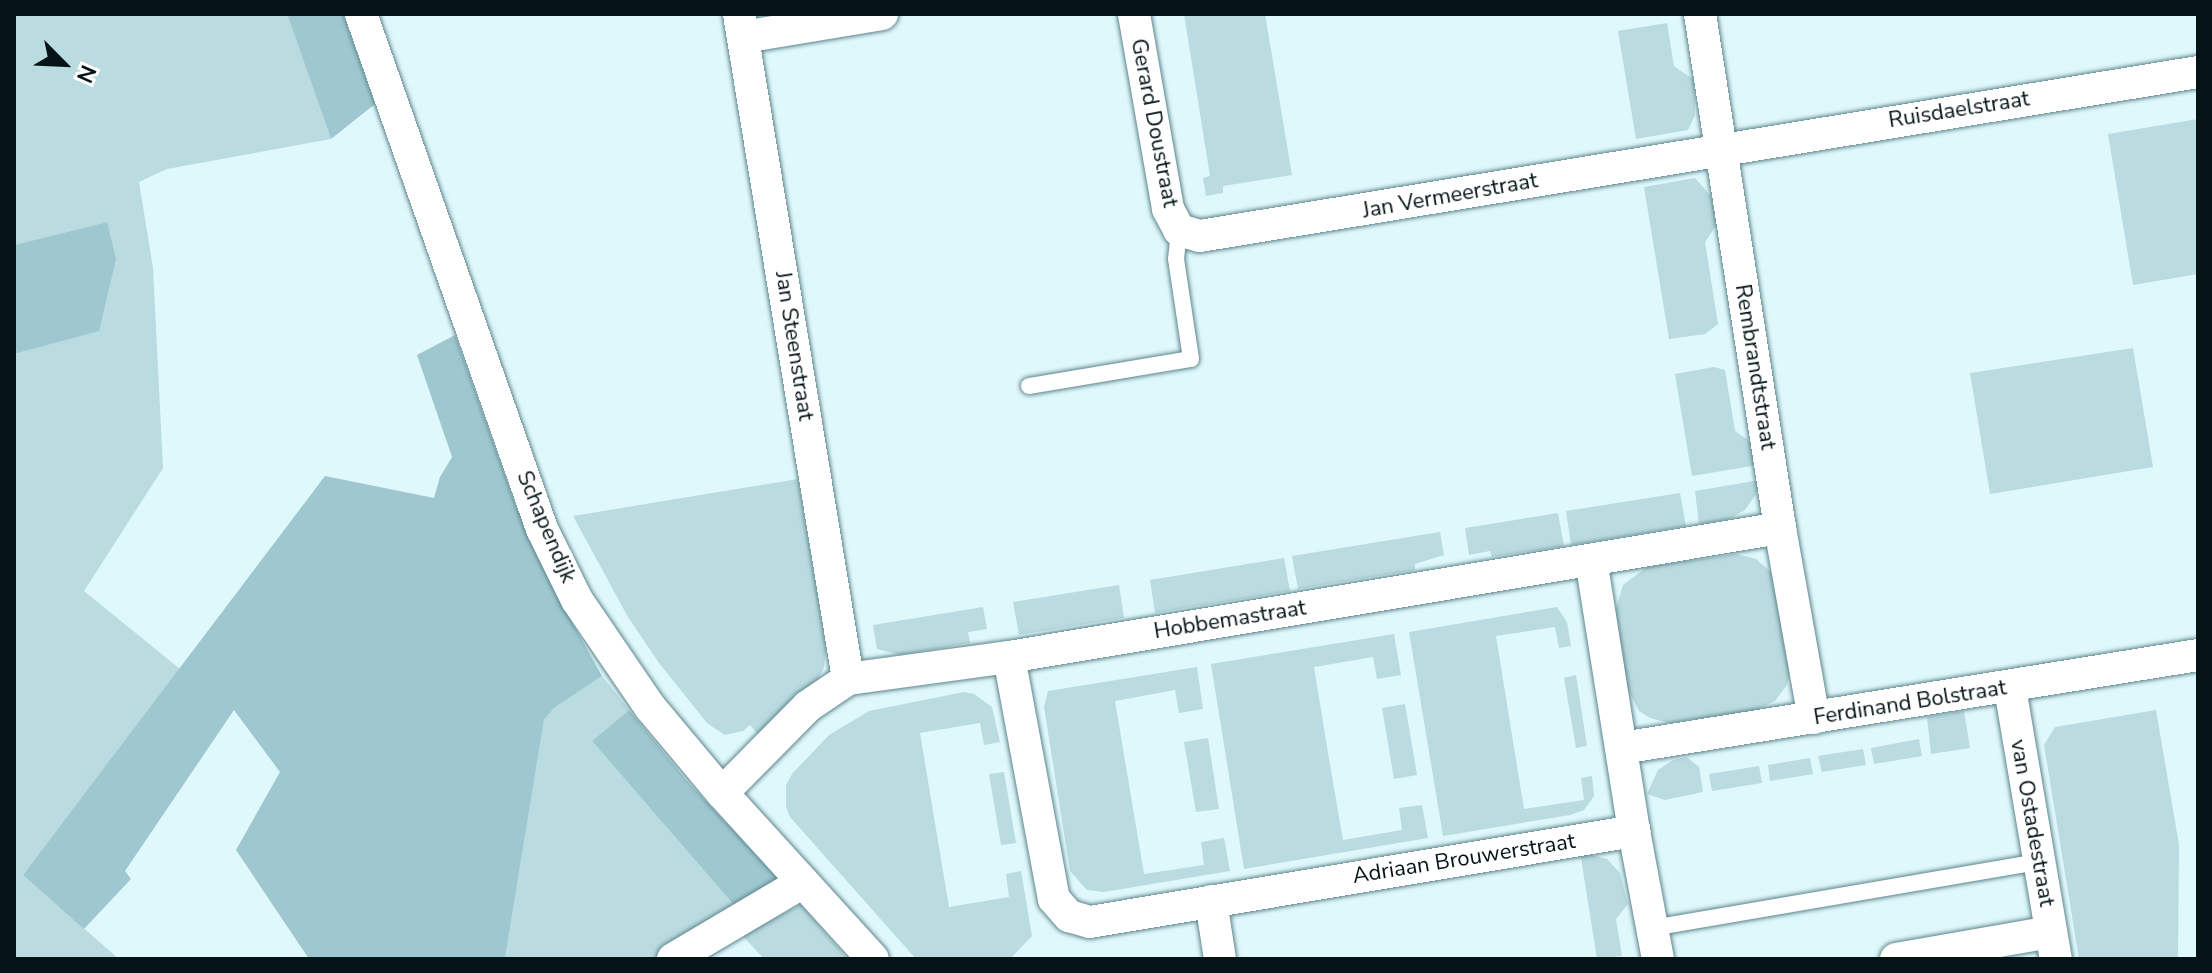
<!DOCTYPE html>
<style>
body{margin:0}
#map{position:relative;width:2212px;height:973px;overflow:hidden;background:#dff8fc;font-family:"Nunito Sans",sans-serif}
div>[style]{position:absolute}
.green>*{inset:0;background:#badbe0}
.forest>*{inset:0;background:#9fc7cf}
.roads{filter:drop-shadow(0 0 2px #5d858c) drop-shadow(0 0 2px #5d858c)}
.lane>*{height:16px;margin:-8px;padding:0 8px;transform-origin:8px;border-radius:8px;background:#fff}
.street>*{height:32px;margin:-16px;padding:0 16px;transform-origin:16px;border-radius:16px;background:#fff}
span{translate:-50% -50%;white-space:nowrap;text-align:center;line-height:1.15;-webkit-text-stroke:8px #fff;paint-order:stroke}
.street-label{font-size:22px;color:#041315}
.frame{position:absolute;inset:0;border:16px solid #041315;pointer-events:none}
.north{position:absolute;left:24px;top:24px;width:80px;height:80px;-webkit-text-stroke:6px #fff;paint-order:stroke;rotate:114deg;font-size:22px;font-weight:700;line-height:32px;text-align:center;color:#041315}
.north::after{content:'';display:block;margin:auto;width:28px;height:36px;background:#041315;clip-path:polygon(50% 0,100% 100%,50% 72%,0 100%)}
</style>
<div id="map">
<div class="green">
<div style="clip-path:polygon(14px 14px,287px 14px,331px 139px,167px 169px,139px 182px,153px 268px,163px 468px,84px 591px,180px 669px,23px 875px,119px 959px,14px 959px,14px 354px,99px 330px,107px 222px,14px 245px)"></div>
<div style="clip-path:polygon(1184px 14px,1265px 14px,1292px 175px,1223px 186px,1223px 193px,1206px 196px,1203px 178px,1210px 176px)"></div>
<div style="clip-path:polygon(1667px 23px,1674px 66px,1694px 80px,1695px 115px,1688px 130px,1636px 139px,1618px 31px)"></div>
<div style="clip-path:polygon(2198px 119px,2198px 274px,2133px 285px,2108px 134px)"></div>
<div style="clip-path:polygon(1695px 178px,1711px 196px,1717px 224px,1705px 242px,1718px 324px,1705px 334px,1669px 339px,1644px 187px)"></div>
<div style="clip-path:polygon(2133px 348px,2153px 467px,1990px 494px,1970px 373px)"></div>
<div style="clip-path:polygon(1714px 367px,1725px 370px,1735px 431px,1754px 444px,1758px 465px,1692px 476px,1675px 374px)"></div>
<div style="clip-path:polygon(798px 479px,826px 647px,824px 667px,815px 685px,760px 737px,750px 725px,743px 731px,725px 735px,707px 723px,659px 663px,628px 617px,573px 516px)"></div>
<div style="clip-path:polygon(1760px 480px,1756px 494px,1745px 510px,1729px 519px,1699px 524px,1695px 491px)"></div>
<div style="clip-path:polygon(1680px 493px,1686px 526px,1571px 545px,1566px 511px)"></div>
<div style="clip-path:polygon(1558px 513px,1564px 546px,1492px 557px,1490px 551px,1469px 555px,1465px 528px)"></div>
<div style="clip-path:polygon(1440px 532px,1444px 555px,1415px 564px,1415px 570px,1298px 589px,1292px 556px)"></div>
<div style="clip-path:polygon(1737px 554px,1756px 559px,1773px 574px,1790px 673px,1787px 685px,1775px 701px,1757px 710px,1669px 723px,1650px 718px,1639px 711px,1628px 690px,1615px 612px,1623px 585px,1647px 567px)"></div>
<div style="clip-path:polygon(1284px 558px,1290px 591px,1155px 613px,1150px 580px)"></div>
<div style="clip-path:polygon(1119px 585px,1124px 618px,1019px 635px,1013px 602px)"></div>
<div style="clip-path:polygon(983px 607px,987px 629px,968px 632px,970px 643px,901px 655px,877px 649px,873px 625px)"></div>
<div style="clip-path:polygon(1557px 607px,1567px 622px,1571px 646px,1559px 648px,1555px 627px,1496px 636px,1524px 809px,1584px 800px,1581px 778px,1592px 776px,1594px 796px,1584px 810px,1570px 815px,1443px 836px,1409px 632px)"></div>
<div style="clip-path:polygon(1394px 634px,1401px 675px,1377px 679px,1373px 657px,1314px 667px,1328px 753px,1343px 840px,1402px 830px,1399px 808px,1422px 805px,1428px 838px,1244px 869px,1211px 664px)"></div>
<div style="clip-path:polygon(1197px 667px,1203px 709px,1179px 713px,1175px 690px,1115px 701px,1144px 874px,1204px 865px,1201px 842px,1224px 838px,1230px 871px,1104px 892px,1087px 890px,1070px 871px,1044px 707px,1048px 691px)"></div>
<div style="clip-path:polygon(1576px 675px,1587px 746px,1576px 748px,1564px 678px)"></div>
<div style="clip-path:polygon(602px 676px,629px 710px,592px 741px,740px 912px,651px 959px,505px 959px,544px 720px,554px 708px)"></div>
<div style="clip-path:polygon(964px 692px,974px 694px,992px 707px,1000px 742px,984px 745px,980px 723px,920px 733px,949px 907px,1009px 897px,1006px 874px,1021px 871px,1032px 936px,1010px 959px,916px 959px,790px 817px,786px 807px,786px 785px,792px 774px,829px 735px,869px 711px)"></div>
<div style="clip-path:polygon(1405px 704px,1417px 775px,1394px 779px,1382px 708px)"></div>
<div style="clip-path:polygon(2156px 710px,2179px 845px,2178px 959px,2079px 959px,2044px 745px,2055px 727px)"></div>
<div style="clip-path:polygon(1964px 711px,1970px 748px,1931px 754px,1927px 717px)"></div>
<div style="clip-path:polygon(1208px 738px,1219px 809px,1196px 812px,1184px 742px)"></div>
<div style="clip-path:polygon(1919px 739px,1922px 756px,1874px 764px,1871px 748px)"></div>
<div style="clip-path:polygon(1863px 749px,1866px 765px,1822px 772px,1818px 756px)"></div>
<div style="clip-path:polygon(1687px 757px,1699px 767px,1703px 792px,1665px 800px,1647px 794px,1658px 770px,1673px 760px)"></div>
<div style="clip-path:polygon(1810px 758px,1813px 774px,1770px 781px,1768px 765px)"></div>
<div style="clip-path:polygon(1759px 766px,1762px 783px,1712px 791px,1709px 774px)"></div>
<div style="clip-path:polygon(1004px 772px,1016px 843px,1001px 845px,989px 774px)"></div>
<div style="clip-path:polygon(1580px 852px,1607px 859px,1620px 873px,1628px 904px,1616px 919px,1622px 956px,1597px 959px)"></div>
<div style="clip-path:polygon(801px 905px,848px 959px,764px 959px,742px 935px)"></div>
</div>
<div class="forest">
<div style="clip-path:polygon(287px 14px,343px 14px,375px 104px,331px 139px)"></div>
<div style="clip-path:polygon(107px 222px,116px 259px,99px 331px,14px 354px,14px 245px)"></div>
<div style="clip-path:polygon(455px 335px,515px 504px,555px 592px,602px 676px,554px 708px,544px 720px,505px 959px,309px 959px,236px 850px,280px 772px,234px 710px,125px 871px,131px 879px,84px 929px,23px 875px,325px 476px,434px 498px,440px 477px,452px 457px,417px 355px)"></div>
<div style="clip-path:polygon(629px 710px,688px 782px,785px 886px,740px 912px,592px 741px)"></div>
</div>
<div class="roads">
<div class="lane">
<div style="left:1029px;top:386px;width:164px;rotate:-9.5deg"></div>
<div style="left:1191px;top:359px;width:101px;rotate:-98.5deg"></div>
<div style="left:1176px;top:259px;width:29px;rotate:-84deg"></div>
<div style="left:1652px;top:928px;width:393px;rotate:-9.7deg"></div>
</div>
<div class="street">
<div style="left:361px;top:14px;width:546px;rotate:70.64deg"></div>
<div style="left:542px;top:529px;width:79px;rotate:63.8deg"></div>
<div style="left:577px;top:600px;width:130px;rotate:55.7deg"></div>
<div style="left:650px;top:707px;width:112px;rotate:50.1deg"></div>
<div style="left:722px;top:793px;width:224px;rotate:47.7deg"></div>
<div style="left:739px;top:14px;width:674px;rotate:80.69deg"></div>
<div style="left:1134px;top:14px;width:198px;rotate:80.1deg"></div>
<div style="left:1168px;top:209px;width:24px;rotate:62deg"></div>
<div style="left:1179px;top:230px;width:22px;rotate:16deg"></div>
<div style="left:1200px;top:236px;width:1011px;rotate:-9.33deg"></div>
<div style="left:1700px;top:14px;width:520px;rotate:81.15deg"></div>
<div style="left:1780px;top:528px;width:193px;rotate:79.9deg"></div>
<div style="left:743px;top:37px;width:141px;rotate:-9.4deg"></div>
<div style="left:1009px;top:657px;width:246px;rotate:79.5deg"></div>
<div style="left:1054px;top:899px;width:23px;rotate:49deg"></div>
<div style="left:1069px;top:916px;width:22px;rotate:16deg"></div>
<div style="left:1090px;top:922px;width:552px;rotate:-9.5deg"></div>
<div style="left:1634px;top:831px;width:274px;rotate:-99deg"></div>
<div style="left:2010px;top:688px;width:275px;rotate:80.4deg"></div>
<div style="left:1622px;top:748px;width:583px;rotate:-9.17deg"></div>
<div style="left:722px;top:793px;width:122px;rotate:-45.3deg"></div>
<div style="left:808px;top:706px;width:48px;rotate:-34deg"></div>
<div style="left:848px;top:679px;width:162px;rotate:-7.8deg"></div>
<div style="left:1009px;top:657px;width:782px;rotate:-9.5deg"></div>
<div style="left:1634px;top:831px;width:130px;rotate:79.4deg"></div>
<div style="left:1211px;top:901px;width:59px;rotate:81.2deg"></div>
<div style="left:673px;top:959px;width:151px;rotate:-30.6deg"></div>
<div style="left:1896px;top:959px;width:157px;rotate:-9.9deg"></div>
</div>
</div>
<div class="street-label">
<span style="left:1959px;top:110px;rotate:-9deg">Ruisdaelstraat</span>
<span style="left:1154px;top:123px;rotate:79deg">Gerard Doustraat</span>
<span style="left:1450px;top:196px;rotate:-10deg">Jan Vermeerstraat</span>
<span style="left:794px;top:346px;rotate:81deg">Jan Steenstraat</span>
<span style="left:1755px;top:367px;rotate:81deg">Rembrandtstraat</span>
<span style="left:546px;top:527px;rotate:67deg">Schapendijk</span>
<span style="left:1230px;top:620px;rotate:-9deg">Hobbemastraat</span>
<span style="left:1910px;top:703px;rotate:-9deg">Ferdinand Bolstraat</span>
<span style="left:2032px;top:823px;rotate:80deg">van Ostadestraat</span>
<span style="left:1464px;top:859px;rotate:-9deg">Adriaan Brouwerstraat</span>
</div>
<div class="frame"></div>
<div class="north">N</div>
</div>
